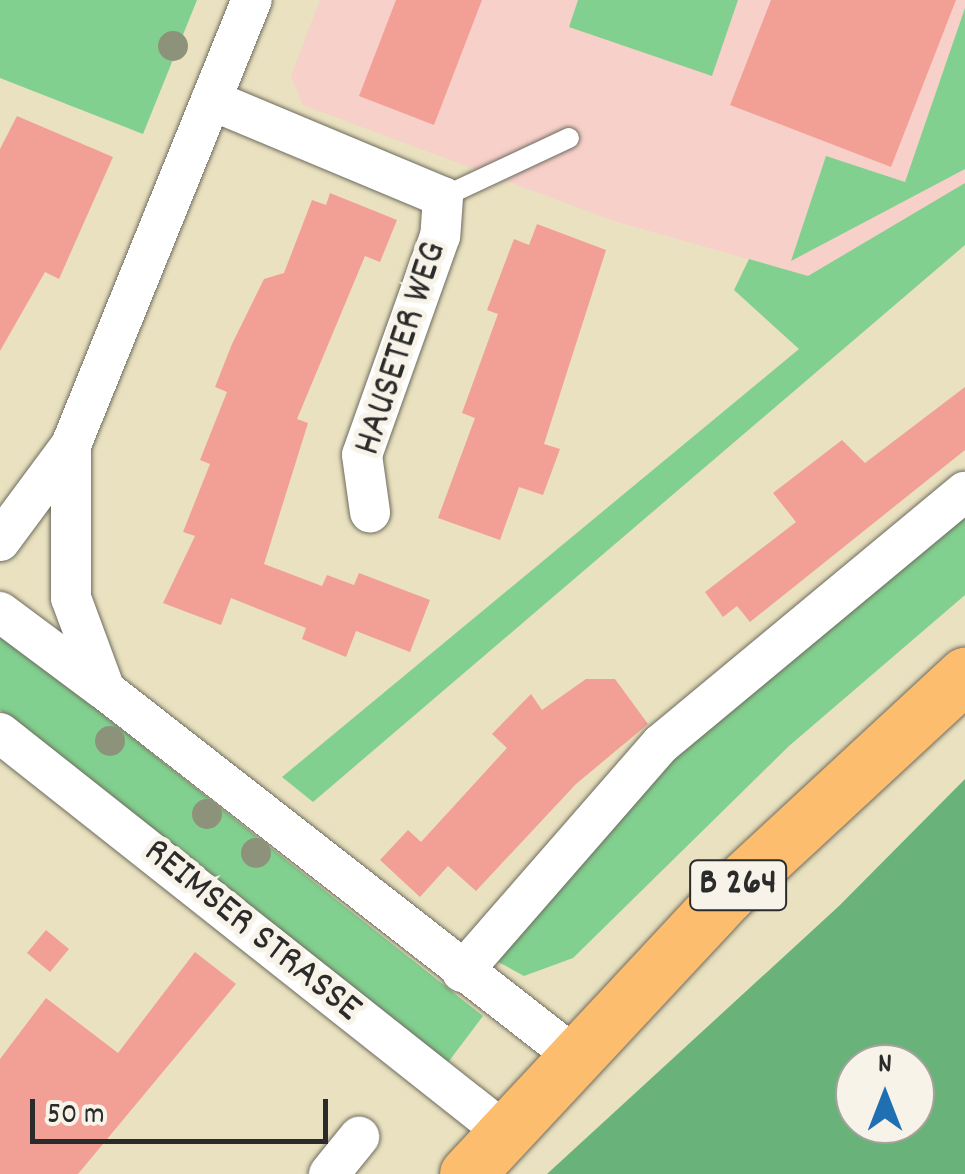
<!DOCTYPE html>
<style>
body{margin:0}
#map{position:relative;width:965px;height:1174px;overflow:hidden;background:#e9e1bf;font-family:Dekko,sans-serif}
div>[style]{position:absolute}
.built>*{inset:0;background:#f7d0ca}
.green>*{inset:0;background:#82d08f}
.forest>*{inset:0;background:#69b27a}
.building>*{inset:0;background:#f2a096}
.roads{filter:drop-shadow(0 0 2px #6e6b5f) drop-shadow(0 0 2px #6e6b5f)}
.service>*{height:20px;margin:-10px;padding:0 10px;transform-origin:10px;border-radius:10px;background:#fff}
.minor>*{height:40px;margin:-20px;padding:0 20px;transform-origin:20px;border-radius:20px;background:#fff}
.primary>*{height:55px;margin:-27.5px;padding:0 27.5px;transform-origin:27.5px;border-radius:27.5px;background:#fcbd6e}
.trees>*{width:30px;height:30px;margin:-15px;border-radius:50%;background:#8d937b}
span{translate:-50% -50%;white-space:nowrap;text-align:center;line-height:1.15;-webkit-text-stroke:10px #f7f3e8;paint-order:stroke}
.shield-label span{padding:2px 8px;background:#f7f3e8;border:2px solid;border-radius:8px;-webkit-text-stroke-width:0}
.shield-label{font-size:38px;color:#2b2b2b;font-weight:700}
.street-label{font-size:40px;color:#2b2b2b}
.north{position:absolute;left:835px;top:1044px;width:100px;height:100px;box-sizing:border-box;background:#f7f3e8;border:2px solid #a5a39c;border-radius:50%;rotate:0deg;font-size:28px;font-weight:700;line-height:40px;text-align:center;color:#2b2b2b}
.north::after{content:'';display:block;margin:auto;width:35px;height:45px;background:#1f6fb2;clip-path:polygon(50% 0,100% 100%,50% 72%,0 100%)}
.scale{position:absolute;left:30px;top:1099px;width:298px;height:45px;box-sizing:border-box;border:5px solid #2b2b2b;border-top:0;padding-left:12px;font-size:30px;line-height:35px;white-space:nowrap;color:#2b2b2b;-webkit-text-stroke:8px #f7f3e8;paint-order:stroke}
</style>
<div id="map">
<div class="built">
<div style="clip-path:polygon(320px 0,965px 0,965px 183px,808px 276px,614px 221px,303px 105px,291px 76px)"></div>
</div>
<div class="green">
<div style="clip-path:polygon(0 0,197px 0,143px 134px,0 78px)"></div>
<div style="clip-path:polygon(578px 0,738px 0,712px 76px,569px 27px)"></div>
<div style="clip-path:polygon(965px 8px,965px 169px,791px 261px,826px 156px,905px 182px)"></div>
<div style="clip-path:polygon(965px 183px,965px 245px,313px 802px,282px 777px,799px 349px,734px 290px,749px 259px,808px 276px)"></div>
<div style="clip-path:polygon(965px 505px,965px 595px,789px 746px,573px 958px,524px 976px,491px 958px,601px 820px)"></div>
<div style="clip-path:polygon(0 633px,483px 1016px,446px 1065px,0 710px)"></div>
</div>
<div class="forest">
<div style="clip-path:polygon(evenodd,965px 779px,965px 1174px,547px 1174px,839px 906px,965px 779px,855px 1064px,915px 1064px,915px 1124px,855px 1124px,855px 1064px)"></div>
</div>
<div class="building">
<div style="clip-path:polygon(396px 0,482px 0,434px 125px,359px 96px)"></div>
<div style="clip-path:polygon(771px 0,956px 0,891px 167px,730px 105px)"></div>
<div style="clip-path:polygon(17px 116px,113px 157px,59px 279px,45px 272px,0 351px,0 149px)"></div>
<div style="clip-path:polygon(330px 193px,397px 220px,380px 262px,365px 256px,297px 419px,308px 423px,264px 564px,322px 586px,327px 575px,354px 585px,359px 573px,430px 600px,410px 652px,356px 631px,346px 657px,302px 639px,306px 628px,231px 598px,221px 625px,163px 603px,195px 536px,183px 532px,210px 464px,200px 460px,227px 392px,215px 387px,232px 344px,264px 279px,284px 273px,312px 200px,326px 205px)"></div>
<div style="clip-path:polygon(537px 224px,606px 250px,544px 444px,560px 449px,543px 495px,519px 487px,500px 540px,438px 518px,475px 418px,462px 413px,498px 314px,487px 310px,514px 239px,529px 245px)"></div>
<div style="clip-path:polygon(965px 387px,965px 450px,750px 622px,737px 606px,723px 617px,705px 592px,796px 522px,773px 493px,842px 440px,865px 463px)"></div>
<div style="clip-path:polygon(586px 679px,615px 679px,648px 724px,576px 784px,476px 891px,448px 866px,420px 897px,380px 860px,408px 830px,421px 842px,507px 748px,492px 734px,531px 694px,542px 710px)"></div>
<div style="clip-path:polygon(46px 930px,69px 949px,50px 972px,27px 953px)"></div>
<div style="clip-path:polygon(195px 952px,236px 984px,78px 1174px,0 1174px,0 1059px,46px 998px,118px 1053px)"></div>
</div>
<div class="roads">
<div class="service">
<div style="left:443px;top:197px;width:139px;rotate:-25.1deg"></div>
</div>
<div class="minor">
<div style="left:211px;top:100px;width:251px;rotate:22.7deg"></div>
<div style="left:443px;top:197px;width:39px;rotate:94deg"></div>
<div style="left:440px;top:236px;width:232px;rotate:109.6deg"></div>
<div style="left:362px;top:455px;width:58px;rotate:82deg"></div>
<div style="left:71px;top:445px;width:153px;rotate:90deg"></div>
<div style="left:71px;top:598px;width:98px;rotate:69.7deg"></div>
<div style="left:105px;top:690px;width:594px;rotate:37.95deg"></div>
<div style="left:0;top:541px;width:119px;rotate:-53.5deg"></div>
<div style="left:71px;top:445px;width:480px;rotate:-67.9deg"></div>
<div style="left:0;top:612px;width:127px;rotate:36.7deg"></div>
<div style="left:0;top:733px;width:640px;rotate:38.34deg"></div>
<div style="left:462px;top:972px;width:303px;rotate:-48.9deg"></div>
<div style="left:661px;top:744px;width:395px;rotate:-39.7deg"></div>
<div style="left:329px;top:1174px;width:48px;rotate:-51deg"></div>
</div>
<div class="primary">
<div style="left:467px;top:1174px;width:380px;rotate:-47deg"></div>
<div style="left:726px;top:896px;width:326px;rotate:-42.8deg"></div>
</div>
</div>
<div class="trees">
<div style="left:173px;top:46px"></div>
<div style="left:110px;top:741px"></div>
<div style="left:207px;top:814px"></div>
<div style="left:256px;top:853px"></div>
</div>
<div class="shield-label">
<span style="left:738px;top:885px">B 264</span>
</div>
<div class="street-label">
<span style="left:403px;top:349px;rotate:-72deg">HAUSETER WEG</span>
<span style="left:251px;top:932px;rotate:39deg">REIMSER STRASSE</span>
</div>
<div class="north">N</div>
<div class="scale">50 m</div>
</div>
